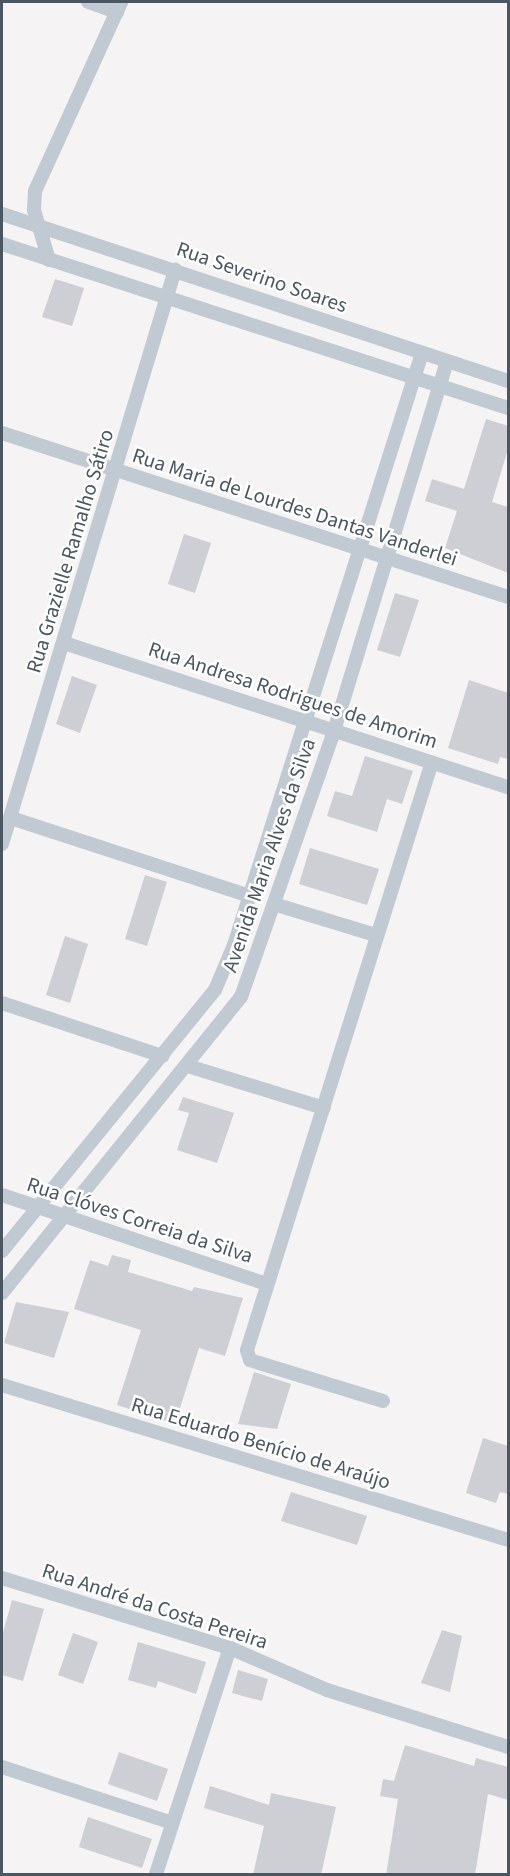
<!DOCTYPE html>
<meta charset="utf-8">
<style>
body{margin:0}
#map{position:relative;width:510px;height:1876px;overflow:hidden;background:#f5f3f3;font-family:"Source Sans 3",sans-serif}
div>[style]{position:absolute}
.building>*{inset:0;background:#cdcfd5}
.minor>*{height:14px;margin:-7px;padding:0 7px;transform-origin:7px;border-radius:7px;background:#c1cad2}
span{translate:-50% -50%;white-space:nowrap;text-align:center;line-height:1.15;-webkit-text-stroke:5px #fff;paint-order:stroke}
.street-label{font-size:21px;color:#4a5661}
.frame{position:absolute;inset:0;border:3px solid #4a5661;pointer-events:none}
</style>
<div id="map">
<div class="building">
<div style="clip-path:polygon(55px 279px,84px 288px,72px 326px,42px 317px)"></div>
<div style="clip-path:polygon(486px 419px,508px 426px,508px 449px,492px 502px,508px 507px,508px 573px,445px 548px,457px 511px,425px 501px,432px 479px,464px 489px)"></div>
<div style="clip-path:polygon(184px 534px,211px 543px,195px 593px,168px 584px)"></div>
<div style="clip-path:polygon(395px 593px,419px 600px,400px 657px,377px 650px)"></div>
<div style="clip-path:polygon(72px 676px,97px 685px,80px 733px,56px 724px)"></div>
<div style="clip-path:polygon(469px 680px,508px 693px,508px 759px,500px 757px,498px 764px,448px 748px)"></div>
<div style="clip-path:polygon(365px 756px,413px 771px,402px 804px,387px 799px,377px 832px,327px 816px,335px 791px,352px 796px)"></div>
<div style="clip-path:polygon(310px 848px,379px 869px,367px 905px,299px 884px)"></div>
<div style="clip-path:polygon(145px 875px,167px 882px,147px 946px,125px 939px)"></div>
<div style="clip-path:polygon(65px 936px,88px 944px,70px 1003px,46px 995px)"></div>
<div style="clip-path:polygon(183px 1097px,234px 1113px,217px 1163px,177px 1150px,189px 1113px,178px 1110px)"></div>
<div style="clip-path:polygon(112px 1255px,131px 1260px,128px 1272px,192px 1291px,194px 1287px,243px 1298px,225px 1356px,199px 1348px,175px 1424px,117px 1405px,141px 1330px,74px 1309px,90px 1260px,108px 1266px)"></div>
<div style="clip-path:polygon(16px 1302px,69px 1312px,54px 1358px,4px 1343px)"></div>
<div style="clip-path:polygon(254px 1372px,291px 1384px,277px 1429px,238px 1424px)"></div>
<div style="clip-path:polygon(483px 1438px,508px 1446px,508px 1494px,500px 1492px,496px 1503px,466px 1493px)"></div>
<div style="clip-path:polygon(291px 1492px,367px 1516px,357px 1545px,281px 1521px)"></div>
<div style="clip-path:polygon(12px 1600px,44px 1609px,23px 1681px,2px 1675px,2px 1636px)"></div>
<div style="clip-path:polygon(442px 1630px,462px 1636px,450px 1692px,421px 1683px)"></div>
<div style="clip-path:polygon(73px 1633px,98px 1642px,83px 1684px,58px 1675px)"></div>
<div style="clip-path:polygon(138px 1642px,206px 1662px,196px 1694px,158px 1681px,156px 1688px,128px 1680px)"></div>
<div style="clip-path:polygon(238px 1670px,268px 1679px,262px 1701px,232px 1693px)"></div>
<div style="clip-path:polygon(405px 1745px,474px 1766px,476px 1758px,508px 1767px,508px 1800px,488px 1794px,475px 1875px,386px 1875px,398px 1799px,380px 1796px,383px 1779px,394px 1781px)"></div>
<div style="clip-path:polygon(119px 1752px,168px 1769px,157px 1801px,108px 1784px)"></div>
<div style="clip-path:polygon(210px 1786px,269px 1805px,271px 1793px,336px 1807px,321px 1875px,253px 1875px,264px 1826px,204px 1808px)"></div>
<div style="clip-path:polygon(88px 1817px,152px 1839px,142px 1868px,79px 1847px)"></div>
</div>
<div class="minor">
<div style="left:88px;top:2px;width:31px;rotate:19deg"></div>
<div style="left:2px;top:214px;width:533px;rotate:18.26deg"></div>
<div style="left:2px;top:244px;width:532px;rotate:17.96deg"></div>
<div style="left:49px;top:260px;width:52px;rotate:-106.7deg"></div>
<div style="left:34px;top:210px;width:19px;rotate:-87deg"></div>
<div style="left:35px;top:191px;width:208px;rotate:-65.5deg"></div>
<div style="left:2px;top:433px;width:532px;rotate:17.96deg"></div>
<div style="left:64px;top:643px;width:467px;rotate:18deg"></div>
<div style="left:11px;top:818px;width:250px;rotate:18.1deg"></div>
<div style="left:2px;top:844px;width:600px;rotate:-73.23deg"></div>
<div style="left:277px;top:905px;width:103px;rotate:16.9deg"></div>
<div style="left:2px;top:1003px;width:169px;rotate:18.3deg"></div>
<div style="left:188px;top:1066px;width:142px;rotate:17.2deg"></div>
<div style="left:2px;top:1195px;width:279px;rotate:18.6deg"></div>
<div style="left:2px;top:1251px;width:337px;rotate:-50.8deg"></div>
<div style="left:215px;top:990px;width:49px;rotate:-67.1deg"></div>
<div style="left:234px;top:945px;width:621px;rotate:-72.38deg"></div>
<div style="left:2px;top:1293px;width:380px;rotate:-51.1deg"></div>
<div style="left:241px;top:997px;width:282px;rotate:-70.7deg"></div>
<div style="left:334px;top:731px;width:386px;rotate:-73deg"></div>
<div style="left:2px;top:1385px;width:529px;rotate:17.03deg"></div>
<div style="left:383px;top:1401px;width:139px;rotate:-162.9deg"></div>
<div style="left:250px;top:1360px;width:10px;rotate:-107deg"></div>
<div style="left:247px;top:1350px;width:616px;rotate:-72.54deg"></div>
<div style="left:2px;top:1578px;width:239px;rotate:17.1deg"></div>
<div style="left:230px;top:1648px;width:106px;rotate:23.4deg"></div>
<div style="left:327px;top:1690px;width:190px;rotate:17.5deg"></div>
<div style="left:2px;top:1767px;width:179px;rotate:18.2deg"></div>
<div style="left:156px;top:1874px;width:238px;rotate:-71.9deg"></div>
</div>
<div class="street-label">
<span style="left:262px;top:277px;rotate:19deg">Rua Severino Soares</span>
<span style="left:295px;top:507px;rotate:18deg">Rua Maria de Lourdes Dantas Vanderlei</span>
<span style="left:70px;top:551px;rotate:-73deg">Rua Grazielle Ramalho Sátiro</span>
<span style="left:293px;top:695px;rotate:18deg">Rua Andresa Rodrigues de Amorim</span>
<span style="left:269px;top:855px;rotate:-71deg">Avenida Maria Alves da Silva</span>
<span style="left:140px;top:1220px;rotate:18deg">Rua Clóves Correia da Silva</span>
<span style="left:261px;top:1443px;rotate:17deg">Rua Eduardo Benício de Araújo</span>
<span style="left:155px;top:1606px;rotate:18deg">Rua André da Costa Pereira</span>
</div>
<div class="frame"></div>
</div>
